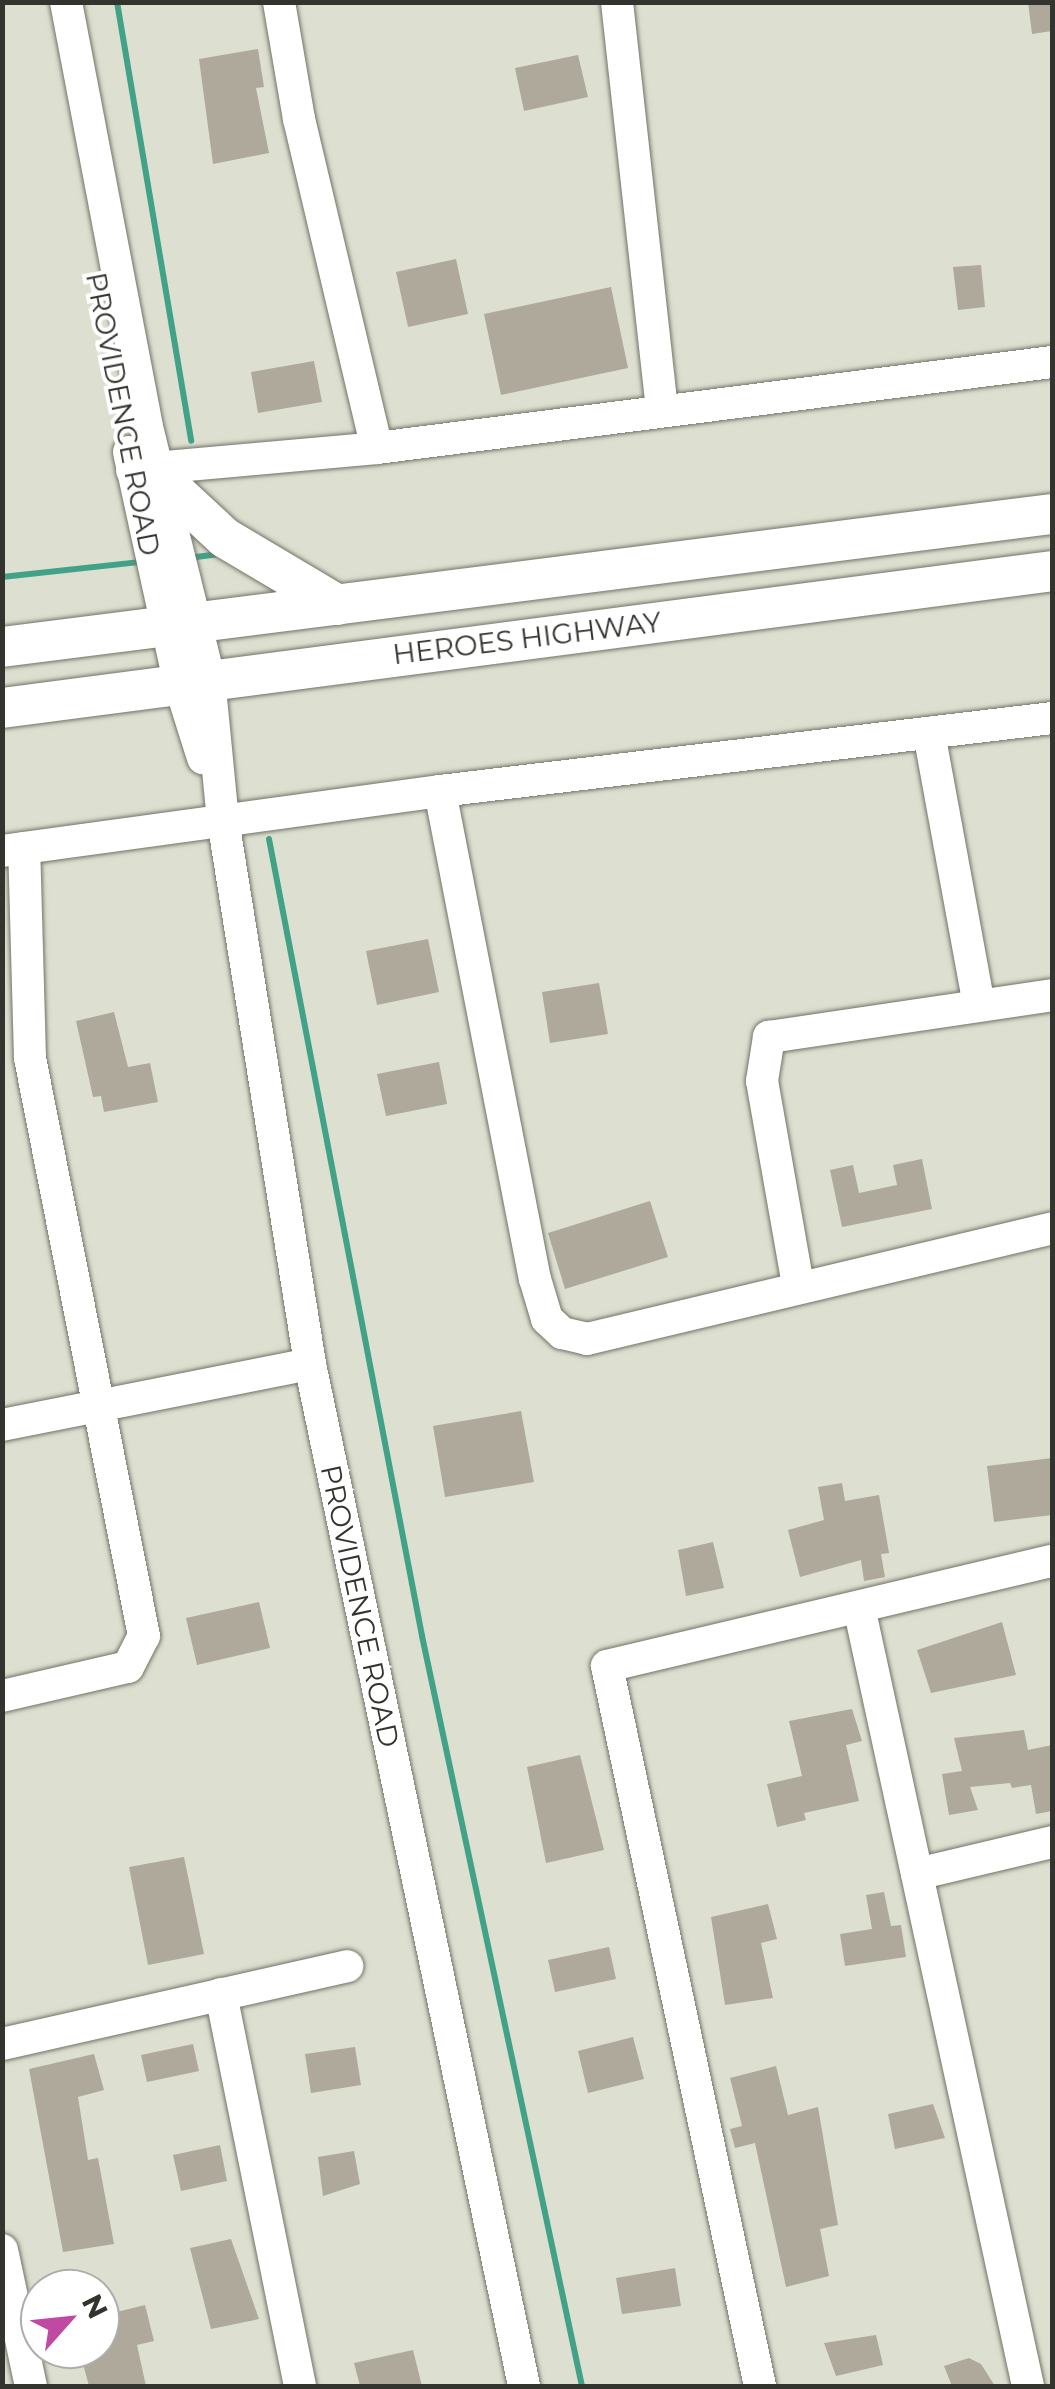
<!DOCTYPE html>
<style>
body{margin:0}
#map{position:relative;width:1055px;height:2389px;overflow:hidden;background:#dde0d0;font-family:Montserrat,sans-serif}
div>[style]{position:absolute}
.stream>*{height:6px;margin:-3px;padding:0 3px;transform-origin:3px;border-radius:3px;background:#41a288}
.building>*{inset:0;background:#aea99a}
.roads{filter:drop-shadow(0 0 2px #717466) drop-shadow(0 0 2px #717466)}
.minor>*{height:32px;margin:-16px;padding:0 16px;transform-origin:16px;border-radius:16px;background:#fff}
.major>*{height:40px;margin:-20px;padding:0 20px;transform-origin:20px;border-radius:20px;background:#fff}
span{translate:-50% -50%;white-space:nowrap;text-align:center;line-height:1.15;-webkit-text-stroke:8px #fff;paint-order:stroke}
.street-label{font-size:28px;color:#33342e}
.frame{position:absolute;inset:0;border:5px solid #33342e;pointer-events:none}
.north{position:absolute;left:20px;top:2269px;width:100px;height:100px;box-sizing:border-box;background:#fff;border:2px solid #adaeab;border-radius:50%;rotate:63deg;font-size:28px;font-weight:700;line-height:40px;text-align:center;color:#33342e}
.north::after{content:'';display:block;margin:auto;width:35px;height:45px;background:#c04aa1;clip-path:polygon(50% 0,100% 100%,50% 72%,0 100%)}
</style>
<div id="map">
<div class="stream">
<div style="left:117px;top:2px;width:445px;rotate:80.4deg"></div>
<div style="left:188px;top:558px;width:26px;rotate:-7deg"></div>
<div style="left:2px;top:577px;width:140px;rotate:-6.2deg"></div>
<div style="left:269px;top:839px;width:812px;rotate:79.13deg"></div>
<div style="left:422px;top:1636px;width:767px;rotate:77.96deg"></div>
</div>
<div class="building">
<div style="clip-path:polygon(1028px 2px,1052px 2px,1052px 31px,1032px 34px)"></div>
<div style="clip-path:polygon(258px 49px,264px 87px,256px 88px,269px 153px,213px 164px,199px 59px)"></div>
<div style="clip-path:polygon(578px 55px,588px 97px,524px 111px,515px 68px)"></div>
<div style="clip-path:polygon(456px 259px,468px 314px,408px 327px,396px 272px)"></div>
<div style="clip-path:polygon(981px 265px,985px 307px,958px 310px,953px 267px)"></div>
<div style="clip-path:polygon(611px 287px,628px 368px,501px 395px,484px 314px)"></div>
<div style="clip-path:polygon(314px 361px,322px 402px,258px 413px,251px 372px)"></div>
<div style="clip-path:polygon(428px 939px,439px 992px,377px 1005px,366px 951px)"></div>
<div style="clip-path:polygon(599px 983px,608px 1034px,550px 1043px,542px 992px)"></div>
<div style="clip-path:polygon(114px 1012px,128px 1067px,150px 1063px,158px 1102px,104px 1112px,101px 1096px,93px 1097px,76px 1021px)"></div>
<div style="clip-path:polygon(439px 1062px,447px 1104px,386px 1116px,377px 1074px)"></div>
<div style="clip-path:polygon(922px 1159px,932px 1209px,842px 1227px,830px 1170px,853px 1165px,859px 1193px,897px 1185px,893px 1165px)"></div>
<div style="clip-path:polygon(650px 1201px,668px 1257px,565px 1289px,548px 1233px)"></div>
<div style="clip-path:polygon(521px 1411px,534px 1482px,445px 1497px,433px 1426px)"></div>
<div style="clip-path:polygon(1052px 1458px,1052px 1515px,994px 1522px,987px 1466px)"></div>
<div style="clip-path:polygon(842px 1483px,845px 1501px,879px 1495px,889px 1553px,881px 1554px,885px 1577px,864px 1581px,861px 1560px,800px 1577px,788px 1530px,824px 1520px,818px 1487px)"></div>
<div style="clip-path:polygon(713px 1542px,724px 1588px,686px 1596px,678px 1550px)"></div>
<div style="clip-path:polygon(259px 1602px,270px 1648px,197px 1665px,186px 1618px)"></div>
<div style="clip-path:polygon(1002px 1622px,1016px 1675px,931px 1693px,917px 1650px)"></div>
<div style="clip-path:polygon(852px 1709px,862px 1741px,846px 1745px,859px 1801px,804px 1813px,806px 1820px,777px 1827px,767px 1784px,802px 1776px,789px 1721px)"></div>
<div style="clip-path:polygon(1024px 1730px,1028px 1750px,1052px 1745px,1052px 1811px,1036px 1814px,1031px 1785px,1012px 1788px,1010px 1783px,970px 1787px,978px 1810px,949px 1815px,942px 1774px,962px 1771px,954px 1738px)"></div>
<div style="clip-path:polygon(580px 1755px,604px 1850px,546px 1863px,527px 1767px)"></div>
<div style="clip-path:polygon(184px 1857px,204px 1954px,148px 1965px,129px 1867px)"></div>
<div style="clip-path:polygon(884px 1892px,891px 1926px,901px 1925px,906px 1957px,845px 1966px,840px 1934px,872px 1929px,866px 1895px)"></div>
<div style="clip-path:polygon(768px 1904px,777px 1939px,761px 1943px,773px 1998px,725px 2005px,711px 1917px)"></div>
<div style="clip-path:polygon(609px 1947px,616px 1979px,555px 1992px,548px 1960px)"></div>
<div style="clip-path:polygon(633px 2037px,644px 2079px,588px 2093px,578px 2051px)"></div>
<div style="clip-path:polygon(193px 2044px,199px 2071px,147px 2082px,141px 2055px)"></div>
<div style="clip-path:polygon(355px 2047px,361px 2085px,311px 2093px,305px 2054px)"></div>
<div style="clip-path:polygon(94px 2054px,104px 2090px,78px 2097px,88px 2160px,98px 2158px,114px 2244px,63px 2252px,29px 2069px)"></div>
<div style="clip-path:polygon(776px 2066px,788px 2115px,818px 2107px,838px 2225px,820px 2229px,829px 2276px,786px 2287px,755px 2143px,735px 2148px,730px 2129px,742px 2126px,730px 2078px)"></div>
<div style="clip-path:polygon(933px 2104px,945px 2138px,895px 2149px,888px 2114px)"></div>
<div style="clip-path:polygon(220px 2145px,227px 2181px,181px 2191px,173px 2155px)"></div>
<div style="clip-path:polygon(354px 2151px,360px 2184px,323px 2196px,318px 2157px)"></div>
<div style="clip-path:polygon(231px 2239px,259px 2319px,211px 2329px,190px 2248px)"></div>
<div style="clip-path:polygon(675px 2268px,681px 2306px,622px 2314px,616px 2278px)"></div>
<div style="clip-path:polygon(145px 2305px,154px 2341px,137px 2345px,146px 2386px,89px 2386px,79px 2349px,100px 2349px,100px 2316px)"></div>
<div style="clip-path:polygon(876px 2335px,883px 2365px,836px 2376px,824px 2343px)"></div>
<div style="clip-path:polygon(413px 2350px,422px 2386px,360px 2386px,354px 2363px)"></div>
<div style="clip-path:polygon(969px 2358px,981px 2364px,995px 2386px,952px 2386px,944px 2366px)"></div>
</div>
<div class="roads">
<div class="minor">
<div style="left:66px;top:2px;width:429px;rotate:79.2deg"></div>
<div style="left:146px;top:423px;width:263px;rotate:76.1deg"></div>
<div style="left:209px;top:678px;width:143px;rotate:84.4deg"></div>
<div style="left:223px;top:820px;width:551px;rotate:80.91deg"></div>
<div style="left:310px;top:1364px;width:1044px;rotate:78.17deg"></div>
<div style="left:279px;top:2px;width:119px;rotate:80.3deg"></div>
<div style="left:299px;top:119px;width:338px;rotate:76.7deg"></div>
<div style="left:617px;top:2px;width:411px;rotate:83.7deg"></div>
<div style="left:129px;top:452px;width:235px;rotate:77.7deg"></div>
<div style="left:179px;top:682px;width:80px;rotate:72.5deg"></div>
<div style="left:132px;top:470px;width:246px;rotate:-5.1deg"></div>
<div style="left:377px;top:448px;width:680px;rotate:-7.26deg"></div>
<div style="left:929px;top:733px;width:277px;rotate:79.6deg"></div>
<div style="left:440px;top:791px;width:497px;rotate:79deg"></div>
<div style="left:535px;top:1279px;width:42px;rotate:73.3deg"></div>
<div style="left:547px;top:1319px;width:21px;rotate:43deg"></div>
<div style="left:562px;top:1333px;width:26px;rotate:13deg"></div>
<div style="left:587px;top:1339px;width:478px;rotate:-13.4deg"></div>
<div style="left:2px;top:851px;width:442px;rotate:-7.8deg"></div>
<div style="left:440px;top:791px;width:616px;rotate:-6.8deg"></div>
<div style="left:798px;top:1285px;width:207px;rotate:-100deg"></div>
<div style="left:762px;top:1081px;width:45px;rotate:-81deg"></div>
<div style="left:769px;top:1037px;width:286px;rotate:-8.4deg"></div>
<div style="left:2px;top:1425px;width:314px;rotate:-11.2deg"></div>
<div style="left:859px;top:1607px;width:797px;rotate:77.76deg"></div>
<div style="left:2px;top:1696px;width:129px;rotate:-13deg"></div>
<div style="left:128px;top:1667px;width:35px;rotate:-63deg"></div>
<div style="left:144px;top:1636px;width:589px;rotate:-101.16deg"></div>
<div style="left:30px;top:1058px;width:210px;rotate:-91.6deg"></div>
<div style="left:917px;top:1874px;width:139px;rotate:-13.3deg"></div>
<div style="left:221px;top:1994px;width:400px;rotate:78.6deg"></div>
<div style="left:2px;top:2044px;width:354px;rotate:-12.7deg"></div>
<div style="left:2px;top:2250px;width:139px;rotate:78deg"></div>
<div style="left:760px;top:2386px;width:736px;rotate:-102deg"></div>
<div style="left:607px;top:1666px;width:457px;rotate:-13.3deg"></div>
</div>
<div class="major">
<div style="left:158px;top:476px;width:91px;rotate:42.8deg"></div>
<div style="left:225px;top:538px;width:131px;rotate:30.7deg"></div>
<div style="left:2px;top:647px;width:1058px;rotate:-7.22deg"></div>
<div style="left:2px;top:708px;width:1059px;rotate:-7.43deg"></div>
</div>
</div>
<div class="street-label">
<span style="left:123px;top:414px;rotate:79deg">PROVIDENCE ROAD</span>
<span style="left:527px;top:638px;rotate:-7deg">HEROES HIGHWAY</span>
<span style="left:360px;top:1606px;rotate:78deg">PROVIDENCE ROAD</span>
</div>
<div class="frame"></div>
<div class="north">N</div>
</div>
